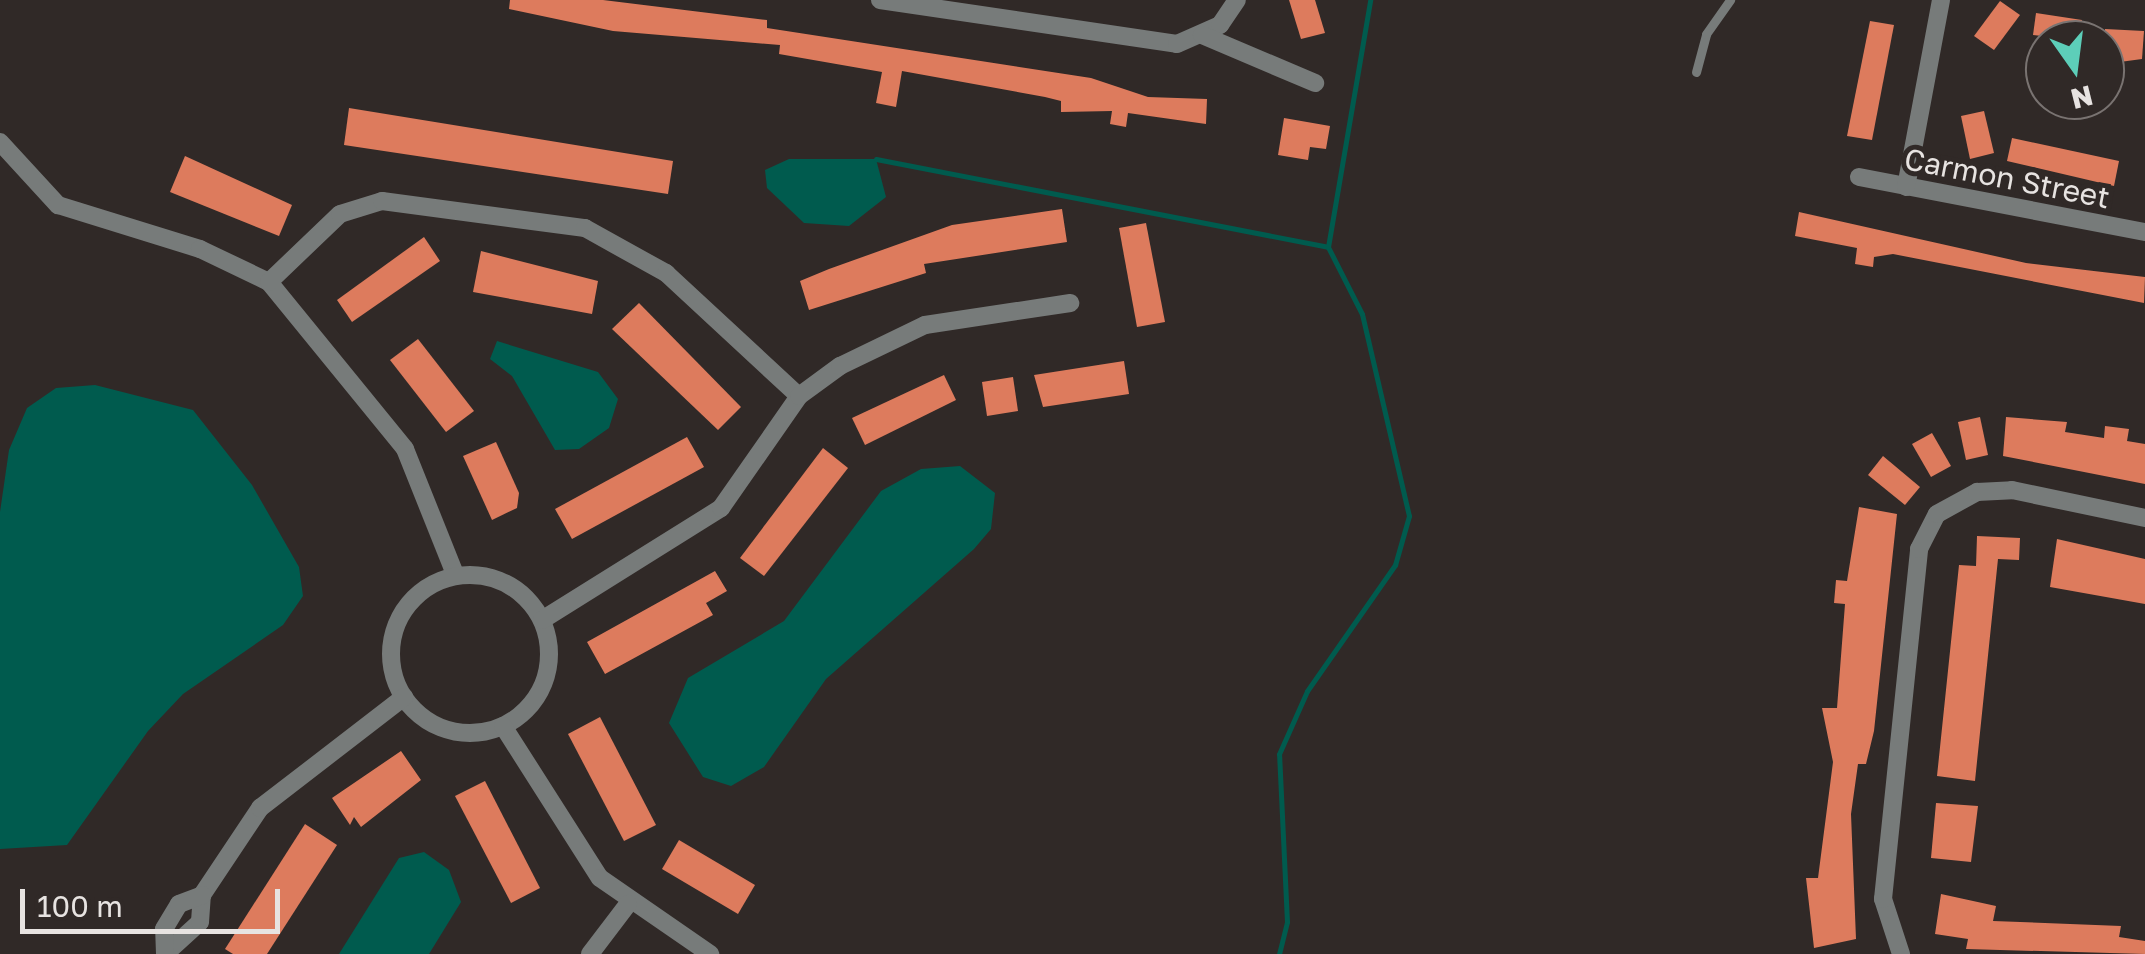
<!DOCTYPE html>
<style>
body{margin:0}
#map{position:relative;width:2145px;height:954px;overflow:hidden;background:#302927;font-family:"Golos Text",sans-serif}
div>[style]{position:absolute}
.water>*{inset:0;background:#005b4e}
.stream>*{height:5px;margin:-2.5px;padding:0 2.5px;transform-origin:2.5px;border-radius:2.5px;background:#005b4e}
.building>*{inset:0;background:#dd7b5d}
.service>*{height:9px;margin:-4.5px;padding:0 4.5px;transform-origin:4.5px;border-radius:4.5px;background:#777b7a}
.minor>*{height:18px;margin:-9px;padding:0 9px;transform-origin:9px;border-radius:9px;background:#777b7a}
.minor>.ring{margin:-9px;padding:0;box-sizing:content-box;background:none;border:18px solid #777b7a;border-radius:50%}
span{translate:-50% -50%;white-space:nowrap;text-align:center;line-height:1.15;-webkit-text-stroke:10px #302927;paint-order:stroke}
.street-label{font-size:30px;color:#e7e3e1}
.north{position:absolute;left:2025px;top:20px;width:100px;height:100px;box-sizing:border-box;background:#302927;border:2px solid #797371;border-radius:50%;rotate:166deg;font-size:28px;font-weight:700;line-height:40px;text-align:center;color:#e7e3e1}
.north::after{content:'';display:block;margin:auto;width:35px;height:45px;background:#5dceb9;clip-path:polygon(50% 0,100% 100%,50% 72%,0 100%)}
.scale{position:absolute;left:20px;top:889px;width:260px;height:45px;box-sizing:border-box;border:5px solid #e7e3e1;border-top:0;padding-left:12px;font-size:30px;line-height:35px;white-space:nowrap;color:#e7e3e1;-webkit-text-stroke:8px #302927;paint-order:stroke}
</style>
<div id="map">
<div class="water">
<div style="clip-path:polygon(789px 159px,876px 159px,886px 197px,849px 226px,804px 223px,767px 188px,765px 170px)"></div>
<div style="clip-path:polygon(497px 341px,598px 372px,618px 399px,609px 428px,579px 449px,555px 450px,512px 376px,490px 359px)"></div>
<div style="clip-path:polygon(95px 385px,193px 410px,252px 485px,299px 567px,303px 596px,283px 625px,183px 694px,148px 731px,67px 845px,0 849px,0 512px,9px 450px,27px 408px,56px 388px)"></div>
<div style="clip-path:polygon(960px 466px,995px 493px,991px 529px,974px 549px,826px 679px,764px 767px,731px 786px,703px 777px,669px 723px,688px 678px,784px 621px,881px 491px,921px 469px)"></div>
<div style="clip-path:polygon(424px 852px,449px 870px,461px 902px,429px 954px,339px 954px,399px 858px)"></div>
</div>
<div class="stream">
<div style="left:876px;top:159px;width:460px;rotate:11deg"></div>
<div style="left:1279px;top:954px;width:33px;rotate:-76deg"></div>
<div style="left:1287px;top:922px;width:168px;rotate:-92.7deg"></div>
<div style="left:1279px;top:754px;width:69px;rotate:-66deg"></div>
<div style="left:1307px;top:691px;width:154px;rotate:-55.1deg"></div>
<div style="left:1395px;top:565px;width:51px;rotate:-74.1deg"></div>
<div style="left:1409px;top:516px;width:207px;rotate:-103.1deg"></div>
<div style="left:1362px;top:314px;width:75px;rotate:-116.9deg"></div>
<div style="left:1328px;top:247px;width:251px;rotate:-80.3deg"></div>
</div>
<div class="building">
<div style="clip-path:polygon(510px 0,603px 0,767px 20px,767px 28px,1091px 78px,1148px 97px,1207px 99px,1206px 124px,1128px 113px,1126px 127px,1110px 124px,1112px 111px,1061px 112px,1061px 101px,1045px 97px,902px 71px,896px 107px,876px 103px,882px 72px,779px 54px,780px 45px,613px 31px,509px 9px)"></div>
<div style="clip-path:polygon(1289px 0,1315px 0,1325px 33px,1301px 39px)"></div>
<div style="clip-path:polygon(2000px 1px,2020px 15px,1994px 50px,1974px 36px)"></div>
<div style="clip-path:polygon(2036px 13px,2082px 20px,2079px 40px,2033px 35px)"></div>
<div style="clip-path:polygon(1870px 21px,1894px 25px,1872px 140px,1847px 136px)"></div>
<div style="clip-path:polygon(2105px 29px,2144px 31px,2142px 59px,2105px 64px)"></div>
<div style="clip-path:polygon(349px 108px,673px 161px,668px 194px,344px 145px)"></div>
<div style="clip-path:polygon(1984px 111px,1994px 153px,1970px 159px,1961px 116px)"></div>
<div style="clip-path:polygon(1284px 118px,1330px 126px,1326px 149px,1310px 147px,1308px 160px,1278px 155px)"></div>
<div style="clip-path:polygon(2012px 138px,2119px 161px,2114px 186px,2007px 161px)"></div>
<div style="clip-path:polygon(185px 156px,292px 205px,279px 236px,170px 192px)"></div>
<div style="clip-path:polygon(1062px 209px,1067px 242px,924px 264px,926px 273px,809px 310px,800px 281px,829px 269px,952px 225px)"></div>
<div style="clip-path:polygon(1799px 212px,2026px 263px,2145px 277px,2144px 303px,1893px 254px,1874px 257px,1873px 267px,1855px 264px,1857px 248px,1795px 236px)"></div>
<div style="clip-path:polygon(1146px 223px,1165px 322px,1137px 327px,1119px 228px)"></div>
<div style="clip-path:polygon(424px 237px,440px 261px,352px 322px,337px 300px)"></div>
<div style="clip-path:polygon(481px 251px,598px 281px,592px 314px,473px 292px)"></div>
<div style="clip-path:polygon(639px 303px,741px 407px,718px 430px,612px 329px)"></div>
<div style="clip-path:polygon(418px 339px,474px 411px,446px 432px,390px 360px)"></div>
<div style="clip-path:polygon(1124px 361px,1129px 394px,1043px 407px,1034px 375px)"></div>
<div style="clip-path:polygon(944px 375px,956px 400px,865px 445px,852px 418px)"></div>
<div style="clip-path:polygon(1013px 377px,1018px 411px,987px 416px,982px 382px)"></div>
<div style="clip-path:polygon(1980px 417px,1988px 455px,1966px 460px,1958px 422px)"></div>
<div style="clip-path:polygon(2006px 417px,2067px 422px,2065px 432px,2104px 438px,2105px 426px,2129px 429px,2127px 441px,2145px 444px,2145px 484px,2003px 456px)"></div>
<div style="clip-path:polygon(1932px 433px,1951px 466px,1931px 477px,1912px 444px)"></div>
<div style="clip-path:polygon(687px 437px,704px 467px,572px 539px,555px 509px)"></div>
<div style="clip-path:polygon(496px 442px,519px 493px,517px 508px,492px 520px,463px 456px)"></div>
<div style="clip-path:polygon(823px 448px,848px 468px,764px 576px,740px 558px)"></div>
<div style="clip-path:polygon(1883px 456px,1920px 487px,1905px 505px,1868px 475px)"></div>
<div style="clip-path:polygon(1859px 507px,1897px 514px,1874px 731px,1866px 764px,1858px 764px,1851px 814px,1856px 939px,1814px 948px,1806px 878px,1818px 878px,1833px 762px,1822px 708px,1837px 708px,1845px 604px,1834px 603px,1836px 580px,1847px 581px)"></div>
<div style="clip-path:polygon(1977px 536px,2020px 538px,2019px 560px,1998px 559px,1975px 781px,1937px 776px,1959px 565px,1976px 566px)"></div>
<div style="clip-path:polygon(2057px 539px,2145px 559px,2145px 604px,2050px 587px)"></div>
<div style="clip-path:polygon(715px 571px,727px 591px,706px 603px,713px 615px,605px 674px,587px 642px)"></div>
<div style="clip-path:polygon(600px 717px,656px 825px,624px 841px,568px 734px)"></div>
<div style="clip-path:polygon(401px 751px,421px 780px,361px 827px,354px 817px,350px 825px,332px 798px)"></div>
<div style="clip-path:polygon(485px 781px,540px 888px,511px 903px,455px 796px)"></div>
<div style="clip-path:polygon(1936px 803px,1978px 806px,1971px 862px,1931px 858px)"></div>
<div style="clip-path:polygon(305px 824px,337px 845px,267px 954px,233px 954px,225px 949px)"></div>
<div style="clip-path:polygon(679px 840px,755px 885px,738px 914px,662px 869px)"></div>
<div style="clip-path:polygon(1941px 894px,1996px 906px,1993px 921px,2121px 926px,2119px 937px,2145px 941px,2145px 954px,1966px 949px,1968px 939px,1935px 934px)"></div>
</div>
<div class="service">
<div style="left:1696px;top:72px;width:39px;rotate:-75deg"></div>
<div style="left:1706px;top:34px;width:42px;rotate:-54.8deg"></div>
</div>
<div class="minor">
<div style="left:880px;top:0;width:300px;rotate:8.4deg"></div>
<div style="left:1177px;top:44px;width:47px;rotate:-23.8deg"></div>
<div style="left:1220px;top:25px;width:30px;rotate:-56deg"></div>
<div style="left:1202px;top:35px;width:123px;rotate:23deg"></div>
<div style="left:0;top:142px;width:86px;rotate:47.4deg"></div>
<div style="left:58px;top:205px;width:149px;rotate:17.2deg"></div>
<div style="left:200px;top:249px;width:76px;rotate:25.6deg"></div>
<div style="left:269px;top:282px;width:215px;rotate:50.8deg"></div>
<div style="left:405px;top:449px;width:135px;rotate:68.2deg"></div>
<div style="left:1859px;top:177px;width:291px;rotate:10.9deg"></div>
<div style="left:1906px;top:187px;width:190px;rotate:-79.4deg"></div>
<div style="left:269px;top:282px;width:98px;rotate:-43.8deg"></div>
<div style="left:340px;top:214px;width:44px;rotate:-17.2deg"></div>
<div style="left:382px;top:201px;width:205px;rotate:7.6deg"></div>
<div style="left:585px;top:228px;width:93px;rotate:29.1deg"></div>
<div style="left:666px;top:273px;width:181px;rotate:42.8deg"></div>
<div class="ring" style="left:391px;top:575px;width:140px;height:140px"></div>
<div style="left:542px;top:620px;width:211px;rotate:-32deg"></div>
<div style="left:721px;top:508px;width:136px;rotate:-55.1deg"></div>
<div style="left:799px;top:396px;width:51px;rotate:-36.2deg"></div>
<div style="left:840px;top:366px;width:94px;rotate:-25.8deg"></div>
<div style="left:925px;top:325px;width:147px;rotate:-8.6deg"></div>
<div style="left:503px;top:726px;width:180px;rotate:57.5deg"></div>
<div style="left:600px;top:878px;width:134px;rotate:34.6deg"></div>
<div style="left:165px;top:954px;width:47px;rotate:-42.4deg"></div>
<div style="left:200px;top:922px;width:27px;rotate:-86deg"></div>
<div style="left:202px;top:895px;width:105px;rotate:-56.3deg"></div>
<div style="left:260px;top:808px;width:182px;rotate:-37.6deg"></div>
<div style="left:165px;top:954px;width:25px;rotate:-92deg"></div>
<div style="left:164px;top:929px;width:29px;rotate:-59deg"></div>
<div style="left:179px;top:904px;width:25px;rotate:-21deg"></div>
<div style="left:590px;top:954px;width:63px;rotate:-52.8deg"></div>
<div style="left:1901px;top:954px;width:58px;rotate:-108.1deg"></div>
<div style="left:1883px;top:899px;width:352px;rotate:-84.1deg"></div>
<div style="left:1919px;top:549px;width:39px;rotate:-63deg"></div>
<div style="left:1937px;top:514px;width:46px;rotate:-28.8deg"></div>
<div style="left:1977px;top:492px;width:35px;rotate:-3deg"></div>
<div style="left:2012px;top:490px;width:136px;rotate:11.9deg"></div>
</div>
<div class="street-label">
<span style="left:2007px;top:178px;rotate:11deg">Carmon Street</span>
</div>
<div class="north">N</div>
<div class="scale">100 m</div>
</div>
